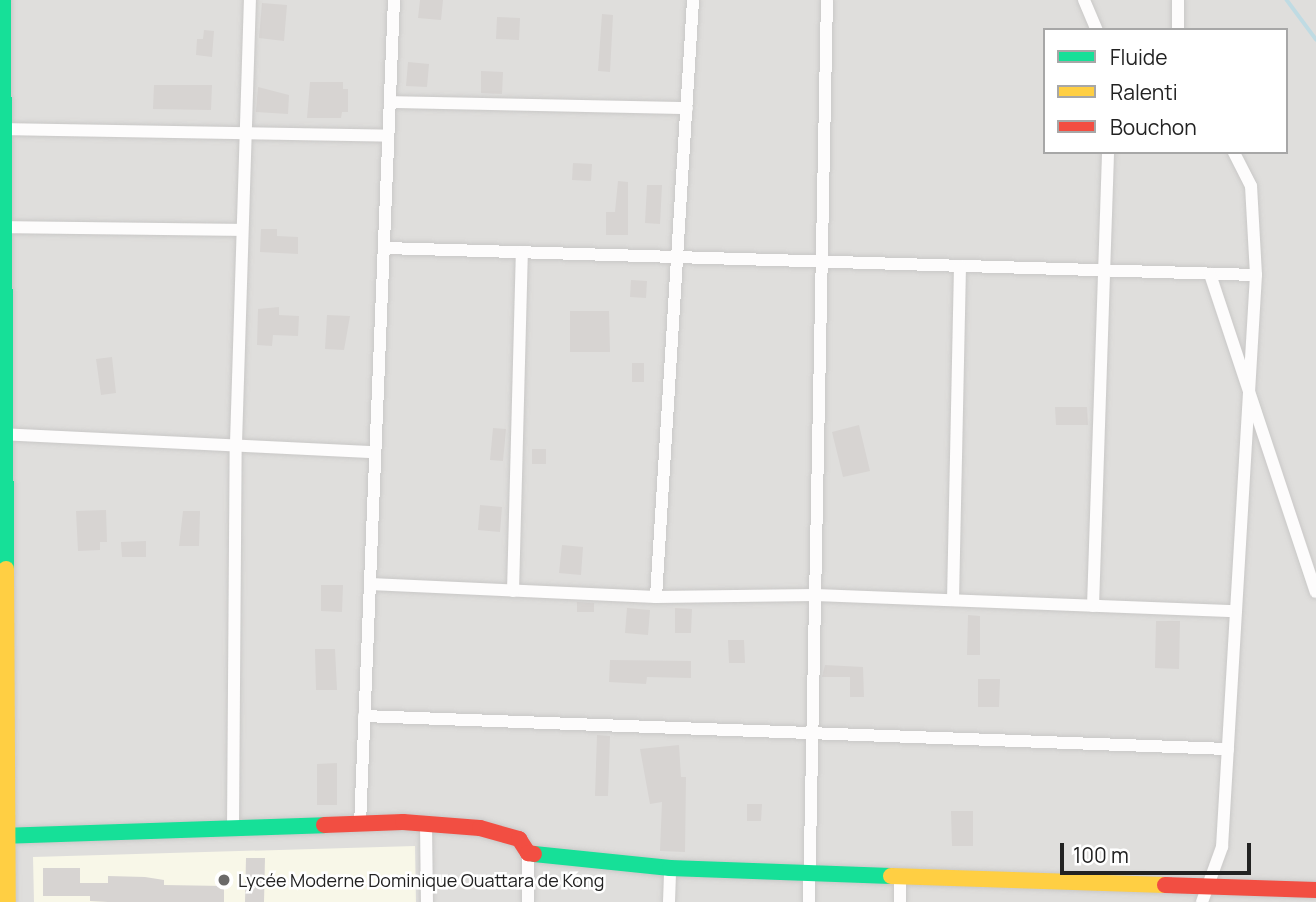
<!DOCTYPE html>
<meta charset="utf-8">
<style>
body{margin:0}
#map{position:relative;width:1316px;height:902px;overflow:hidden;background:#f0eeeb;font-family:Manrope,sans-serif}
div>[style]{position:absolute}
.residential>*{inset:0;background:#dfdedc}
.education>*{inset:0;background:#f8f7e8}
.stream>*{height:3.5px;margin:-1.75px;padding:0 1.75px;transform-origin:1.75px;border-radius:1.75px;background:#bfdbe3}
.building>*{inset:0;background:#d7d4d2}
.roads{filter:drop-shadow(0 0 2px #c9c8c7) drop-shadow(0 0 2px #c9c8c7)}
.street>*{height:12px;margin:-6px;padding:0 6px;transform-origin:6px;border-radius:6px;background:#fdfcfc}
.fast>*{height:16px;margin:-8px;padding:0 8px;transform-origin:8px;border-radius:8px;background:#16e098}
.slow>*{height:16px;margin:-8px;padding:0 8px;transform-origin:8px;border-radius:8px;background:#ffcf43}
.jam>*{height:16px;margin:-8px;padding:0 8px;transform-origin:8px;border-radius:8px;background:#f24e42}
.dots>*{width:19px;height:19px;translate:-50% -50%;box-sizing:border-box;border:4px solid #fff;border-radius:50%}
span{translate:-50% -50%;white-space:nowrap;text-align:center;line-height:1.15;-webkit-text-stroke:5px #fff;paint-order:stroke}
.poi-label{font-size:18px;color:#222}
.left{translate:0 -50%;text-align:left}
.legend{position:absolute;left:1043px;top:28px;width:245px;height:126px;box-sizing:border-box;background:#fff;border:2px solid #a7a7a7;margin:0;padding:9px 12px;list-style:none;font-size:21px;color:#222}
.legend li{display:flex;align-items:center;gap:14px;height:35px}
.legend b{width:35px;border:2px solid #a7a7a7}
.scale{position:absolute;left:1060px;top:843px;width:191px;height:32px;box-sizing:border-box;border:4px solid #222;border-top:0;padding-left:9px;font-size:21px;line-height:24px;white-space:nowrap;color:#222;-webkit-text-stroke:5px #fff;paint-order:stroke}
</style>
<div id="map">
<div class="residential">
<div style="clip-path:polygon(evenodd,0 0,1316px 0,1316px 902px,0 902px,0 0,1045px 30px,1286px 30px,1286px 152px,1045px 152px,1045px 30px)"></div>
</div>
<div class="education">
<div style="clip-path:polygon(415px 846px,416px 902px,34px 902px,33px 857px)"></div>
</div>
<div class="stream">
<div style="left:1287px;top:0;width:49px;rotate:53.4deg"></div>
</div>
<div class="building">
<div style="clip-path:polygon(420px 0,443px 0,441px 20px,418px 18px)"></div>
<div style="clip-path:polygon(262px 3px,287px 5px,284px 41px,259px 38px)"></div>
<div style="clip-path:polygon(602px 14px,613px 15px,610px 72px,598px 71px)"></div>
<div style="clip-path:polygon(497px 17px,520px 18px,519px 40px,496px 39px)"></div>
<div style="clip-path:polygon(204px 30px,214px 31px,212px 57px,196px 55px,197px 39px,203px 39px)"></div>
<div style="clip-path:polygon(408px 62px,429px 64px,427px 87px,406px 86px)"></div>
<div style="clip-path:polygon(481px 71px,503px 72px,502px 94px,481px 93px)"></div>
<div style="clip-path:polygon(310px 82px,343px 82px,343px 89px,348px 89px,348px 112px,342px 112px,341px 118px,307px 118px)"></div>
<div style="clip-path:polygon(154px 85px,212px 85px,211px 110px,153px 109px)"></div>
<div style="clip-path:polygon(258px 87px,289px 95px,288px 114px,256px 112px)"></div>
<div style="clip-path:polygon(573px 163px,592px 164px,591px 181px,572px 180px)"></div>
<div style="clip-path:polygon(618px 181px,628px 182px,628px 235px,606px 235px,606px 212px,615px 212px)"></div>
<div style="clip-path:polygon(647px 185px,662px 185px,660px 224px,645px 223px)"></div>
<div style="clip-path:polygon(261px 229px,277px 229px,277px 236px,298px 237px,298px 254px,260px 252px)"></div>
<div style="clip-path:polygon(631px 280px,647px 281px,646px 298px,630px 297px)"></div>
<div style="clip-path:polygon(279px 307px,279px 315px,299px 316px,298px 336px,273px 335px,272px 346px,257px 345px,258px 309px)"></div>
<div style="clip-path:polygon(570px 311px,609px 311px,610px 352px,570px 352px)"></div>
<div style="clip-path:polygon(327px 315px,350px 316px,344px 350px,325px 349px)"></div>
<div style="clip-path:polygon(112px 357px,116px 393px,101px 395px,96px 359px)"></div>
<div style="clip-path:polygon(632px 363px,644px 363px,644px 382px,632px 382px)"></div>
<div style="clip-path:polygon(1055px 407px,1087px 407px,1088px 425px,1056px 425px)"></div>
<div style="clip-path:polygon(859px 425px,870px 471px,843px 477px,832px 432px)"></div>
<div style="clip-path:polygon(493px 428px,506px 429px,503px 461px,490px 460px)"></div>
<div style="clip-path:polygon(532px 449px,546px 449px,546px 464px,532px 464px)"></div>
<div style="clip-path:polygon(480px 505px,502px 507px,500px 532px,478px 530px)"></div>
<div style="clip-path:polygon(106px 510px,107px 542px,100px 542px,100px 550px,78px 551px,76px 511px)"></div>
<div style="clip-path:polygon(183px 511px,200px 511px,199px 546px,179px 546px)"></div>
<div style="clip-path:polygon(146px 541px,146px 557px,122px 557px,121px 542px)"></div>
<div style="clip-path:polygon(562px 545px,583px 547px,581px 575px,559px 573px)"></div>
<div style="clip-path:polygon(321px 585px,343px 585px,342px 612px,321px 611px)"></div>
<div style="clip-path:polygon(577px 602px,594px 603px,594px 612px,577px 612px)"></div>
<div style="clip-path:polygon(627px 608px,650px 610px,648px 635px,625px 633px)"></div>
<div style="clip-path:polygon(675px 608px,692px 609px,691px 633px,675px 633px)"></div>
<div style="clip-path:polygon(968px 615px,980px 616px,980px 655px,967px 655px)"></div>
<div style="clip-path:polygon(1156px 621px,1180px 621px,1179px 669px,1155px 668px)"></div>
<div style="clip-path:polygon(728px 640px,744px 640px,745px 663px,729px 663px)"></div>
<div style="clip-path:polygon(315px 649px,335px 649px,337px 690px,316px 690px)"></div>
<div style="clip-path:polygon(610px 660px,691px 661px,691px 678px,647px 677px,646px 684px,609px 682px)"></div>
<div style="clip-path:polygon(825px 665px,863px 667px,864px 697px,850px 697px,850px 677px,822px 677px)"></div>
<div style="clip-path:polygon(978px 679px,1000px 679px,999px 707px,978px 707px)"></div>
<div style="clip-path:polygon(597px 735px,610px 736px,608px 796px,595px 796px)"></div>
<div style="clip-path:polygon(679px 745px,681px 777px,686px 777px,685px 852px,660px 851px,662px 802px,650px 804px,640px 749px)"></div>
<div style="clip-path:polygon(337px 763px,337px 805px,317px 805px,317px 764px)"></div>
<div style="clip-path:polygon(747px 804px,762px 804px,761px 821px,747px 821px)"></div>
<div style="clip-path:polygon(951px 811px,973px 811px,973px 846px,952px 846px)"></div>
<div style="clip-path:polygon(246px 858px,265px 858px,264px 902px,245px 902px)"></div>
<div style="clip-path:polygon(43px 868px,80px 868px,80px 883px,108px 883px,108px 876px,145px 877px,164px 880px,164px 885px,224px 886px,224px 902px,108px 902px,90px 901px,90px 896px,43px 896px)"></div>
</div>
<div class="roads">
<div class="street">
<div style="left:1084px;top:0;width:33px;rotate:67deg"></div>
<div style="left:1178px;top:30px;width:30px;rotate:-90deg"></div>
<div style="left:390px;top:102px;width:297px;rotate:1.2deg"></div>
<div style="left:5px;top:129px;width:383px;rotate:1deg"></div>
<div style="left:0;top:227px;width:242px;rotate:0.7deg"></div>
<div style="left:386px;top:248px;width:870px;rotate:1.78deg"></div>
<div style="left:1210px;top:274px;width:335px;rotate:71.6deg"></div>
<div style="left:0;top:434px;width:374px;rotate:2.8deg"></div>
<div style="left:370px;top:584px;width:286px;rotate:2.6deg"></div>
<div style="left:656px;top:597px;width:159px;rotate:-0.7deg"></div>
<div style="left:815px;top:595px;width:421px;rotate:2.2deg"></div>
<div style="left:513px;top:591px;width:339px;rotate:-88.5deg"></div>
<div style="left:656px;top:597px;width:598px;rotate:-86.45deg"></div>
<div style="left:953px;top:600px;width:334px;rotate:-88.8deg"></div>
<div style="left:1093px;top:606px;width:454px;rotate:-88.1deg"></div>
<div style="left:364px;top:716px;width:865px;rotate:2.19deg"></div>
<div style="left:426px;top:824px;width:78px;rotate:89.3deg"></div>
<div style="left:360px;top:825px;width:826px;rotate:-87.64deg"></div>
<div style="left:233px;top:829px;width:386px;rotate:-89.6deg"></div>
<div style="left:236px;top:443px;width:443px;rotate:-88.2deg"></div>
<div style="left:900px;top:876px;width:26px;rotate:90deg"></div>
<div style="left:528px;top:902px;width:49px;rotate:-90deg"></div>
<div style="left:669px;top:902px;width:34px;rotate:-88deg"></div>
<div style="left:809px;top:902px;width:902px;rotate:-88.86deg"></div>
<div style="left:1202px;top:902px;width:59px;rotate:-70deg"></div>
<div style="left:1222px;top:847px;width:573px;rotate:-86.6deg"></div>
<div style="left:1256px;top:275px;width:89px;rotate:-93.2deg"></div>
<div style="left:1251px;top:186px;width:38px;rotate:-117deg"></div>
</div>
<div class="fast">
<div style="left:3px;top:0;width:569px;rotate:89.7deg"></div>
<div style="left:0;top:836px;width:324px;rotate:-1.9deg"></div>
<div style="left:534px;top:854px;width:137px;rotate:5.9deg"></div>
<div style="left:670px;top:868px;width:221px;rotate:2.1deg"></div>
</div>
<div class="slow">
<div style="left:6px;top:569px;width:333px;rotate:89.7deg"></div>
<div style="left:891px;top:876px;width:274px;rotate:1.9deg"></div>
</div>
<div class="jam">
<div style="left:324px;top:825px;width:79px;rotate:-2.2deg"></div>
<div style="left:403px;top:822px;width:77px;rotate:4.5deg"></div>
<div style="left:480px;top:828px;width:41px;rotate:15.8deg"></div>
<div style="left:519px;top:839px;width:17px;rotate:57deg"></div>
<div style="left:528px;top:853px;width:6px;rotate:9deg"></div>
<div style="left:1165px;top:885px;width:151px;rotate:1.9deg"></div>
</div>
</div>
<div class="dots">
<div style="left:224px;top:880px;background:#6a6968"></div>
</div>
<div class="poi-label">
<span class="left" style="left:238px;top:880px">Lycée Moderne Dominique Ouattara de Kong</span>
</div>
<ul class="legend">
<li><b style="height:9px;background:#16e098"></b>Fluide</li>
<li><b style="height:9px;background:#ffcf43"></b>Ralenti</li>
<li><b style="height:9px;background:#f24e42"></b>Bouchon</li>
</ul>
<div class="scale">100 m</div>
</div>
